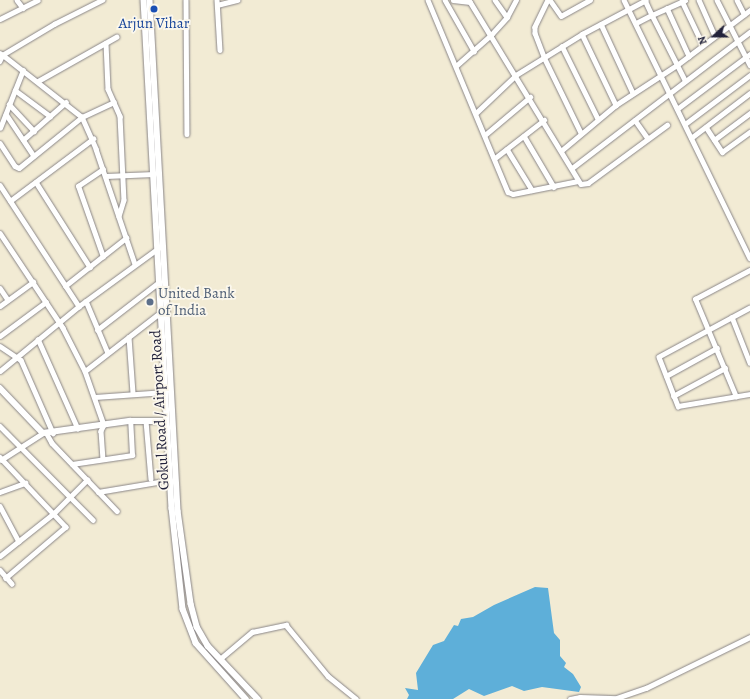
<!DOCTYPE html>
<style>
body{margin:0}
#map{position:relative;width:750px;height:699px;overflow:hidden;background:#f2ebd4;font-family:Alegreya,serif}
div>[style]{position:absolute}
.water>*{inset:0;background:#5eafd9}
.roads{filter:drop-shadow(0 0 1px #8a8688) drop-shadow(0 0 1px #8a8688)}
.minor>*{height:4.5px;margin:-2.25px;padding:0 2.25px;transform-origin:2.25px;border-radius:2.25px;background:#fff}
.major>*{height:5.5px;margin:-2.75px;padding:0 2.75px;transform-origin:2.75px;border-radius:2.75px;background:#fff}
.dots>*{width:11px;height:11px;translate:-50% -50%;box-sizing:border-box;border:2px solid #fbf7ec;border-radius:50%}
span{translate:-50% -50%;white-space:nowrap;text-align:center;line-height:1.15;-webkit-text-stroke:3.5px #fbf7ec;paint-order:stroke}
.transit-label{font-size:15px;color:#164399}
.service-label{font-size:15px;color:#4e5e75}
.left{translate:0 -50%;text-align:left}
.street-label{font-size:15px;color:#22223b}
.north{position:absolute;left:694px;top:16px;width:40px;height:40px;-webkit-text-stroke:3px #fbf7ec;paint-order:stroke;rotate:249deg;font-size:11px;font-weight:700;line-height:16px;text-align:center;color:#22223b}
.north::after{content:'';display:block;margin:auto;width:14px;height:18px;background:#22223b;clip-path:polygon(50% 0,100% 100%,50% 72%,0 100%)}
</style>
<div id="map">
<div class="water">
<div style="clip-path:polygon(535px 587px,548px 588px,554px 633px,560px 640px,560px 656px,566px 663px,564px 667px,573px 674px,581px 687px,579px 692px,542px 687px,524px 691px,512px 686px,484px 696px,469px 689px,453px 699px,407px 699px,409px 695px,405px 688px,418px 690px,416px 673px,433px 645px,444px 641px,454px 625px,458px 626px,461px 619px,473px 617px,494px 605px)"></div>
</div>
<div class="roads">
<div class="minor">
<div style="left:17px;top:0;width:10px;rotate:53deg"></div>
<div style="left:103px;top:0;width:54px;rotate:153.4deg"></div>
<div style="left:55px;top:24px;width:61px;rotate:149.2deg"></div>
<div style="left:3px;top:55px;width:100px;rotate:38.1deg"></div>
<div style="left:82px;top:117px;width:35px;rotate:66deg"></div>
<div style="left:96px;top:149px;width:121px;rotate:71.3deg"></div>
<div style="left:186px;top:0;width:134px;rotate:89.6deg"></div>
<div style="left:217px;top:0;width:50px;rotate:86.6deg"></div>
<div style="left:428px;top:0;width:208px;rotate:67.4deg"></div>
<div style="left:508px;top:192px;width:5px;rotate:22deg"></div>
<div style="left:513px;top:194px;width:66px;rotate:-11.3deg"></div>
<div style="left:445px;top:0;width:59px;rotate:60.4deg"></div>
<div style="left:453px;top:0;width:17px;rotate:7deg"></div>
<div style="left:469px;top:0;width:215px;rotate:58.7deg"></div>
<div style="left:581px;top:184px;width:7px;rotate:-8deg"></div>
<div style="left:588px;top:183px;width:98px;rotate:-36.3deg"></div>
<div style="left:495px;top:0;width:21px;rotate:55deg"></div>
<div style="left:548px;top:0;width:30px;rotate:116deg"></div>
<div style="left:535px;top:27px;width:6px;rotate:90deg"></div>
<div style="left:535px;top:33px;width:26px;rotate:69deg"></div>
<div style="left:544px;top:57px;width:85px;rotate:64deg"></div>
<div style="left:550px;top:0;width:19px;rotate:55deg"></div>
<div style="left:561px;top:16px;width:33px;rotate:-29deg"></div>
<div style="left:624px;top:0;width:287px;rotate:64deg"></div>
<div style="left:645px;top:0;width:17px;rotate:65deg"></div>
<div style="left:652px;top:15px;width:36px;rotate:-24deg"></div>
<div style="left:699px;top:0;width:39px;rotate:66deg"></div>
<div style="left:717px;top:0;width:73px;rotate:63.1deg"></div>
<div style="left:737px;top:0;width:16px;rotate:63deg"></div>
<div style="left:682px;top:1px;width:49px;rotate:64.5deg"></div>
<div style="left:217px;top:5px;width:21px;rotate:-14deg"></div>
<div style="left:667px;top:8px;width:53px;rotate:65.4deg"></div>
<div style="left:0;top:19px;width:42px;rotate:-26.6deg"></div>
<div style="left:636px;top:23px;width:18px;rotate:-27deg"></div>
<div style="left:652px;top:15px;width:73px;rotate:63.1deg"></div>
<div style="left:601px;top:24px;width:76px;rotate:65.1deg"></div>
<div style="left:582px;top:34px;width:79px;rotate:64.4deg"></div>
<div style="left:106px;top:43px;width:46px;rotate:87.5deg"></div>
<div style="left:108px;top:89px;width:30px;rotate:66deg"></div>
<div style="left:120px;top:116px;width:84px;rotate:87.3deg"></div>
<div style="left:124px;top:200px;width:17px;rotate:107deg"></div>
<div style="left:562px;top:46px;width:81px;rotate:63.7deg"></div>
<div style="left:0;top:53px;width:4px;rotate:34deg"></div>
<div style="left:3px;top:55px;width:7px;rotate:117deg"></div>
<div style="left:456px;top:66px;width:47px;rotate:-41.5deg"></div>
<div style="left:491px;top:35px;width:24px;rotate:-48deg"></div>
<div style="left:507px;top:17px;width:19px;rotate:-62deg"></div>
<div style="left:38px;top:81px;width:90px;rotate:-29.4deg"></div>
<div style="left:15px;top:90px;width:44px;rotate:36.6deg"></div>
<div style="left:9px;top:104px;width:37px;rotate:47deg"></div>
<div style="left:677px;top:109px;width:91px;rotate:-37deg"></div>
<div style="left:476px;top:113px;width:55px;rotate:-43.5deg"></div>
<div style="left:516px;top:75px;width:78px;rotate:-31.8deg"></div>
<div style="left:582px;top:34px;width:72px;rotate:-28deg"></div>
<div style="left:6px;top:114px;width:50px;rotate:56.3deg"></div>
<div style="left:635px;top:120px;width:21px;rotate:55deg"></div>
<div style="left:685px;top:124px;width:81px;rotate:-37deg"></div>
<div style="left:706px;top:127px;width:30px;rotate:57deg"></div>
<div style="left:722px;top:152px;width:34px;rotate:-36deg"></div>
<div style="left:0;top:128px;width:62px;rotate:-68.4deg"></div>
<div style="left:485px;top:135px;width:59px;rotate:-40.2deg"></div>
<div style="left:524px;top:136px;width:59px;rotate:59.5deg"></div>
<div style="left:691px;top:138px;width:74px;rotate:-37.3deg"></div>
<div style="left:23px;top:140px;width:57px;rotate:-41.5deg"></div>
<div style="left:714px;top:140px;width:45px;rotate:-36.9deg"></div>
<div style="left:0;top:143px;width:27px;rotate:57deg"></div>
<div style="left:15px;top:166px;width:4px;rotate:27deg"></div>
<div style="left:19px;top:168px;width:81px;rotate:-39deg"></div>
<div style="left:82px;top:117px;width:35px;rotate:-25deg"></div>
<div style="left:507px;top:149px;width:48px;rotate:58.6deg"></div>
<div style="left:561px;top:151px;width:72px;rotate:-39.9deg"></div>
<div style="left:616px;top:105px;width:73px;rotate:-33.3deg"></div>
<div style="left:677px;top:65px;width:91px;rotate:-37deg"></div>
<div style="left:495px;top:158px;width:62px;rotate:-37.8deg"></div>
<div style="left:572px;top:168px;width:224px;rotate:-37.4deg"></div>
<div style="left:106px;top:176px;width:48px;rotate:-2.4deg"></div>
<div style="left:36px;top:182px;width:101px;rotate:57.6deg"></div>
<div style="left:0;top:185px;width:145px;rotate:56.9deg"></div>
<div style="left:10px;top:201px;width:104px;rotate:-36.8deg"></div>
<div style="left:0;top:233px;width:114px;rotate:56.4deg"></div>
<div style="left:63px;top:328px;width:48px;rotate:62.9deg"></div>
<div style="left:85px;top:371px;width:57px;rotate:70.6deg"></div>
<div style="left:104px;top:425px;width:7px;rotate:117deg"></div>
<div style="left:101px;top:431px;width:28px;rotate:86deg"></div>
<div style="left:103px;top:257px;width:75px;rotate:-109.4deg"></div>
<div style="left:78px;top:186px;width:30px;rotate:-34deg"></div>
<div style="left:65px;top:286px;width:78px;rotate:-38.2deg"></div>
<div style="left:0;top:288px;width:14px;rotate:56deg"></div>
<div style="left:86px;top:301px;width:56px;rotate:67.1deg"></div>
<div style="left:0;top:306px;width:41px;rotate:-36deg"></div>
<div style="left:750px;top:308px;width:103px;rotate:151.7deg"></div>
<div style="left:659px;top:357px;width:53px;rotate:68.8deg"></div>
<div style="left:678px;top:406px;width:73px;rotate:-9.5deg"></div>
<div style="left:732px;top:317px;width:49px;rotate:68.6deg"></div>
<div style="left:97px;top:330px;width:78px;rotate:-37.7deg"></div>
<div style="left:0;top:336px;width:57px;rotate:-36.5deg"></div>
<div style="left:129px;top:337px;width:56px;rotate:85.9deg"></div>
<div style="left:38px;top:339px;width:98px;rotate:66deg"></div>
<div style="left:0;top:346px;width:25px;rotate:34deg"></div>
<div style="left:21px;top:360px;width:80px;rotate:66.3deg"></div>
<div style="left:0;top:371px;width:102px;rotate:-39.4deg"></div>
<div style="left:79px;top:306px;width:100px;rotate:-36.1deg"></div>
<div style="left:85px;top:371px;width:96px;rotate:-37.8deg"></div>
<div style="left:666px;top:376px;width:58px;rotate:-28.8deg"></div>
<div style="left:673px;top:396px;width:59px;rotate:-28.3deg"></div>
<div style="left:95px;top:397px;width:70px;rotate:-4.1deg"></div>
<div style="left:736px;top:397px;width:106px;rotate:-112.7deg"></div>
<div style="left:695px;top:299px;width:62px;rotate:-27.8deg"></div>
<div style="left:146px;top:421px;width:58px;rotate:85.1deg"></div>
<div style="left:0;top:426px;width:132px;rotate:45.3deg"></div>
<div style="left:47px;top:434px;width:10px;rotate:61deg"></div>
<div style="left:52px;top:443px;width:94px;rotate:46.3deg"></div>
<div style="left:0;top:457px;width:96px;rotate:46.7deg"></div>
<div style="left:66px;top:527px;width:79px;rotate:139.6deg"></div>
<div style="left:1px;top:460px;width:50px;rotate:-32.7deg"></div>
<div style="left:72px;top:464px;width:61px;rotate:-8.5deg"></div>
<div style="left:132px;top:455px;width:34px;rotate:-93deg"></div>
<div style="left:0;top:492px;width:27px;rotate:-20deg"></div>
<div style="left:98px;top:492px;width:73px;rotate:-9.5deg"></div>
<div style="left:0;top:506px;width:40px;rotate:62deg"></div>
<div style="left:0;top:556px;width:69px;rotate:-38.5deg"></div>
<div style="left:54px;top:513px;width:47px;rotate:-45deg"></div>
<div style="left:0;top:570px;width:18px;rotate:49deg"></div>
<div style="left:220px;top:659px;width:42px;rotate:-40.2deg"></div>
<div style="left:252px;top:632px;width:35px;rotate:-12deg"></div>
<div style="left:286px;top:625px;width:66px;rotate:50.5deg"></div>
<div style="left:328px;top:676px;width:36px;rotate:39deg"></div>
<div style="left:570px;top:699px;width:10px;rotate:-11deg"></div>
<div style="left:580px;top:697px;width:37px;rotate:2deg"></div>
<div style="left:617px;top:698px;width:31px;rotate:-19deg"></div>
<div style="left:646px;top:688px;width:116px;rotate:-26.1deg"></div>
</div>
<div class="major">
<div style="left:144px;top:0;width:509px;rotate:86.85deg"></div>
<div style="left:172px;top:508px;width:102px;rotate:83.8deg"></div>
<div style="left:183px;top:609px;width:36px;rotate:69deg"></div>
<div style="left:196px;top:643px;width:75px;rotate:48.2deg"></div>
<div style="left:150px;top:0;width:512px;rotate:86.86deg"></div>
<div style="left:178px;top:511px;width:94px;rotate:82deg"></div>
<div style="left:191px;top:604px;width:24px;rotate:75deg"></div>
<div style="left:197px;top:627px;width:22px;rotate:60deg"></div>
<div style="left:208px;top:646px;width:73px;rotate:46.7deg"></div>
<div style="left:0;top:388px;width:62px;rotate:46.3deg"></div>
<div style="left:43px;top:433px;width:88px;rotate:-7.9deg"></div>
<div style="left:130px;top:421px;width:36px"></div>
</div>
</div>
<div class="dots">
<div style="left:154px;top:9px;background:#1a4fb4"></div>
<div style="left:150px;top:302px;background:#5c6f8a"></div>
</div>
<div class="transit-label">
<span style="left:154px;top:24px">Arjun Vihar</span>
</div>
<div class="service-label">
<span class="left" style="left:158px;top:302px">United Bank<br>of India</span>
</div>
<div class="street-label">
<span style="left:160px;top:410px;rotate:-93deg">Gokul Road / Airport Road</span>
</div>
<div class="north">N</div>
</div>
